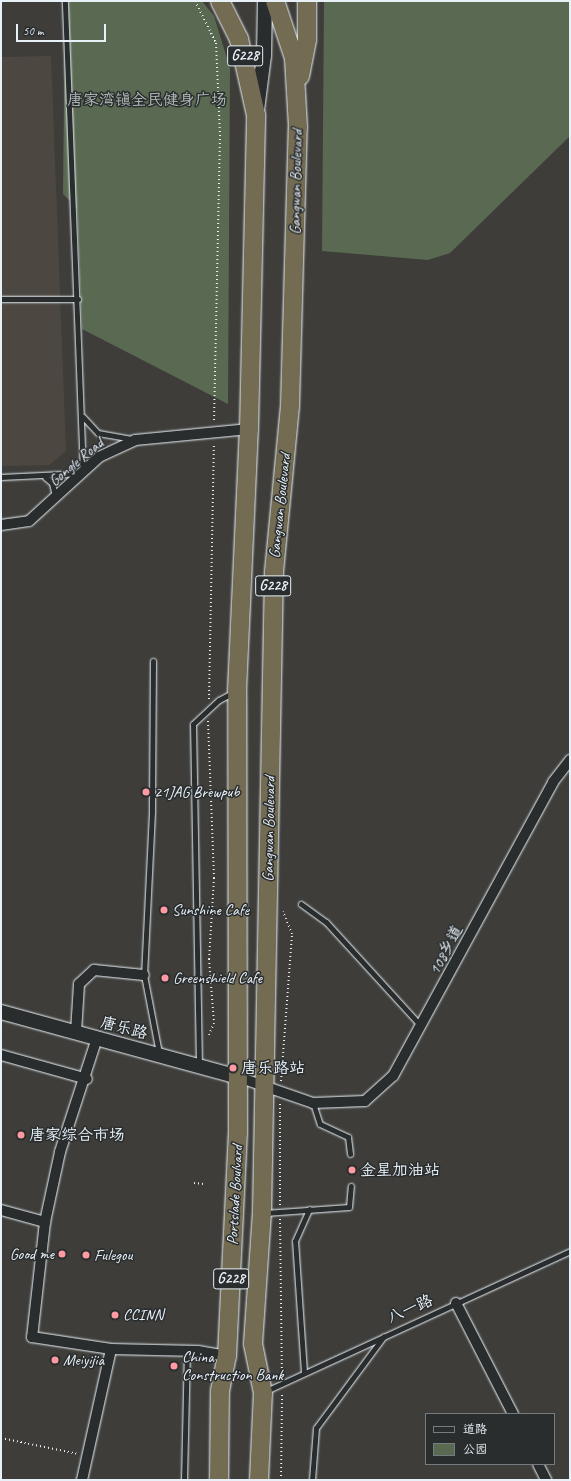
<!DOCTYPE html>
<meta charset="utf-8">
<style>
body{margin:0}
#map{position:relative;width:571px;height:1481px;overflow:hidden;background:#3e3d39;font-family:Caveat,"LXGW WenKai TC",sans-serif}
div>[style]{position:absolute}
.built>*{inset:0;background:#4c4841}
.green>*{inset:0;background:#5a6952}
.path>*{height:2px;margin-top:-1px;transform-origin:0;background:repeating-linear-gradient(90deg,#e8f1f8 0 1px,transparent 0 4px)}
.roads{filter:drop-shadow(0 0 1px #e8f1f8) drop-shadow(0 0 1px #e8f1f8)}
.lane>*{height:5px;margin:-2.5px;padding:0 2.5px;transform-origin:2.5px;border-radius:2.5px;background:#2a2d2e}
.street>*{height:10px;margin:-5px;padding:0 5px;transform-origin:5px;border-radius:5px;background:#2a2d2e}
.secondary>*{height:14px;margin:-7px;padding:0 7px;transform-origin:7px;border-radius:7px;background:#2a2d2e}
.highway>*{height:18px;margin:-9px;padding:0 9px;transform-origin:9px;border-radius:9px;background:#736b52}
.dots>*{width:11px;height:11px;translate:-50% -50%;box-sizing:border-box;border:2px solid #2a2d2e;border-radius:50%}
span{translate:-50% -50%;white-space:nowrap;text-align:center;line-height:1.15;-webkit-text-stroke:3px #2a2d2e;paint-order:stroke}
.shield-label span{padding:1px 3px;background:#2a2d2e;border:1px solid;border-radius:3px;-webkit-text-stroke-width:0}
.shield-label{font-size:15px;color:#e8f1f8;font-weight:700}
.park-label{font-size:16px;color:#afbbb6}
.street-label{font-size:16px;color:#e8f1f8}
.poi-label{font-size:16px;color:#e8f1f8}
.left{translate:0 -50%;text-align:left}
.right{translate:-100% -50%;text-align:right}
.frame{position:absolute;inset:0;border:2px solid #e8f1f8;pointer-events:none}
.legend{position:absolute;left:425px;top:1413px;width:130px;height:52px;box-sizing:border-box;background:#2a2d2e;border:1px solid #767b7f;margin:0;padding:5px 7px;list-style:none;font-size:12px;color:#e8f1f8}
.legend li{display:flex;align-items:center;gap:8px;height:20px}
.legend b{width:20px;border:1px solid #767b7f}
.scale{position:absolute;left:16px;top:24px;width:90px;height:18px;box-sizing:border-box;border:2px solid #e8f1f8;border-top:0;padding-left:5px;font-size:12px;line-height:14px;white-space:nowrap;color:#e8f1f8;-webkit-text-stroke:3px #2a2d2e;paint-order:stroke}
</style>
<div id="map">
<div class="built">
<div style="clip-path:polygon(51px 56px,66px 451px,49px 465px,1px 466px,1px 57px)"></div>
</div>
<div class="green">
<div style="clip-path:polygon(65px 1px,202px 1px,214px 16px,230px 68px,228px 404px,82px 329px,77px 208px,63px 194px)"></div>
<div style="clip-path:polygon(324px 1px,570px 1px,570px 136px,450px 253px,428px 260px,322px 251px)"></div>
</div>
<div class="path">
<div style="left:195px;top:1px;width:47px;rotate:63.4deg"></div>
<div style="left:216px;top:43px;width:92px;rotate:87.5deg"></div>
<div style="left:220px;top:135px;width:288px;rotate:91.2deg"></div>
<div style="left:209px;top:699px;width:256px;rotate:-88.9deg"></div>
<div style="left:208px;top:721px;width:157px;rotate:87.8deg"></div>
<div style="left:214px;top:878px;width:81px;rotate:93.5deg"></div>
<div style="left:209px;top:959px;width:64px;rotate:85.5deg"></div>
<div style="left:214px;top:1023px;width:13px;rotate:113deg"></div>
<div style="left:281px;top:1081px;width:147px;rotate:-85.7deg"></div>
<div style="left:292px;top:934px;width:24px;rotate:-112deg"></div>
<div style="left:194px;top:1183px;width:10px;rotate:6deg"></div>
<div style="left:280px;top:1205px;width:102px;rotate:-90deg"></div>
<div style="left:280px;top:1219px;width:156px;rotate:89.3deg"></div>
<div style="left:1px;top:1438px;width:79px;rotate:11.7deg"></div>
<div style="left:281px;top:1480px;width:87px;rotate:-89.3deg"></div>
</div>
<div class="roads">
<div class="lane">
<div style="left:1px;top:299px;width:77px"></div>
<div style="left:83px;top:417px;width:22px;rotate:47deg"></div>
<div style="left:98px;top:433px;width:34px;rotate:10deg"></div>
<div style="left:1px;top:477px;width:82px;rotate:-2.8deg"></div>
<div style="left:83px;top:473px;width:472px;rotate:-92.2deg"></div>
<div style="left:45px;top:477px;width:9px;rotate:41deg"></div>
<div style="left:52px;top:483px;width:13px;rotate:77deg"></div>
<div style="left:153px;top:661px;width:151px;rotate:90.4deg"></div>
<div style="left:152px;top:812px;width:163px;rotate:92.8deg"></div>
<div style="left:144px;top:975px;width:79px;rotate:79.1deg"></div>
<div style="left:301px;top:904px;width:31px;rotate:36deg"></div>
<div style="left:326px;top:922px;width:139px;rotate:47.6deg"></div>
<div style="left:199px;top:1066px;width:342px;rotate:-91deg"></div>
<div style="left:193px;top:724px;width:35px;rotate:-43deg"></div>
<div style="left:219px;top:700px;width:17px;rotate:-28deg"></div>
<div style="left:313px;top:1103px;width:22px;rotate:72deg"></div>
<div style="left:320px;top:1124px;width:31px;rotate:25deg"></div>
<div style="left:348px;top:1137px;width:17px;rotate:83deg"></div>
<div style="left:265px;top:1213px;width:84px;rotate:-4.1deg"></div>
<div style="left:349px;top:1207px;width:21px;rotate:-85deg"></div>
<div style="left:304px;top:1372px;width:131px;rotate:-93.9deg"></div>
<div style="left:295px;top:1241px;width:35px;rotate:-66deg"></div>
<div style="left:266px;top:1391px;width:335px;rotate:-24.7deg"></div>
<div style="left:184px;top:1480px;width:129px;rotate:-88.7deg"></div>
<div style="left:312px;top:1480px;width:52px;rotate:-85.6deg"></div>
<div style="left:316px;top:1428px;width:114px;rotate:-53.5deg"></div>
</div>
<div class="street">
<div style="left:1px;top:525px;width:28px;rotate:-8deg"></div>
<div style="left:29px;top:521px;width:95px;rotate:-42.4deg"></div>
<div style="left:99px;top:457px;width:40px;rotate:-25deg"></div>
<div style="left:135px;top:440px;width:115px;rotate:-5.5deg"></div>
<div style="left:76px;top:1032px;width:48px;rotate:-86.4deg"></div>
<div style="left:79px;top:984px;width:21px;rotate:-43deg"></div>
<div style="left:94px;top:970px;width:50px;rotate:5.7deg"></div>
<div style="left:97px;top:1038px;width:120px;rotate:108deg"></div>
<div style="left:60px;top:1152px;width:72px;rotate:102.1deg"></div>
<div style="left:45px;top:1222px;width:116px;rotate:96.4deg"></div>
<div style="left:32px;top:1337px;width:80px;rotate:8.6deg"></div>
<div style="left:111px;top:1349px;width:87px;rotate:1.3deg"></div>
<div style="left:198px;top:1351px;width:29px;rotate:10deg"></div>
<div style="left:1px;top:1055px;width:89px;rotate:15.6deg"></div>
<div style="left:238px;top:1077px;width:79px;rotate:19.1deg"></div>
<div style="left:313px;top:1103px;width:52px;rotate:-2.2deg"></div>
<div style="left:365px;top:1101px;width:38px;rotate:-42deg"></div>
<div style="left:393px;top:1076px;width:335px;rotate:-61.4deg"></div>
<div style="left:553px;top:782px;width:28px;rotate:-52deg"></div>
<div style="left:1px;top:1210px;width:46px;rotate:15.3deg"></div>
<div style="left:456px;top:1303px;width:125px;rotate:62.8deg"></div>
<div style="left:538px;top:1464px;width:18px;rotate:63deg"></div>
<div style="left:82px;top:1480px;width:134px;rotate:-77.5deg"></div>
</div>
<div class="secondary">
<div style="left:257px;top:110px;width:55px;rotate:-82.7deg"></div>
<div style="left:264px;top:55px;width:54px;rotate:-88.9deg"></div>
<div style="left:1px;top:1012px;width:246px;rotate:15.3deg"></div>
</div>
<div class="highway">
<div style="left:300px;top:76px;width:37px;rotate:-79deg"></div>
<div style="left:307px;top:40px;width:39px;rotate:-90deg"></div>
<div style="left:219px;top:1480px;width:89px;rotate:-89.4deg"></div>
<div style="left:220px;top:1391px;width:36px;rotate:-79deg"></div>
<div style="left:227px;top:1356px;width:223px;rotate:-87.2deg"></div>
<div style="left:238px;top:1133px;width:442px;rotate:-90.1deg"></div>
<div style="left:237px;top:691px;width:262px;rotate:-87.4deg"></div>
<div style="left:249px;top:429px;width:314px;rotate:-88.7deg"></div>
<div style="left:256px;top:115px;width:78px;rotate:-102.6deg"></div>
<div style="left:239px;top:39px;width:42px;rotate:-116.6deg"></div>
<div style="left:259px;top:1480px;width:87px;rotate:-87.4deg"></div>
<div style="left:263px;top:1393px;width:50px;rotate:-101.5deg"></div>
<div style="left:253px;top:1344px;width:131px;rotate:-86.1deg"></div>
<div style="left:262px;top:1213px;width:641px;rotate:-88.93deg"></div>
<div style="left:274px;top:572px;width:167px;rotate:-84.5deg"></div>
<div style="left:290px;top:406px;width:279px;rotate:-88.4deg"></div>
<div style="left:298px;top:127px;width:69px;rotate:-93.3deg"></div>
<div style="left:294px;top:58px;width:60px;rotate:-108.4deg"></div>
</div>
</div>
<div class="dots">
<div style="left:146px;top:792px;background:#ff9aa2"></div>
<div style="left:164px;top:910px;background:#ff9aa2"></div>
<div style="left:165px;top:978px;background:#ff9aa2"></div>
<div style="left:233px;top:1068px;background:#ff9aa2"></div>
<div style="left:21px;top:1135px;background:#ff9aa2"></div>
<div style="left:352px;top:1170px;background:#ff9aa2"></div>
<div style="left:62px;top:1254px;background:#ff9aa2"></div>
<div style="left:86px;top:1255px;background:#ff9aa2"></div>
<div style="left:115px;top:1315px;background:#ff9aa2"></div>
<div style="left:55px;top:1360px;background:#ff9aa2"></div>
<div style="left:174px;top:1366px;background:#ff9aa2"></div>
</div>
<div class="shield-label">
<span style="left:245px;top:56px">G228</span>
<span style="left:273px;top:586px">G228</span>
<span style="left:231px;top:1279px">G228</span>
</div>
<div class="park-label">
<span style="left:147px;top:100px">唐家湾镇全民健身广场</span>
</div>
<div class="street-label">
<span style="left:296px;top:182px;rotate:-89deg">Gangwan Boulevard</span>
<span style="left:76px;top:462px;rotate:-40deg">Gongle Road</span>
<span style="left:280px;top:506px;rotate:-84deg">Gangwan Boulevard</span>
<span style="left:269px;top:829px;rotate:-89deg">Gangwan Boulevard</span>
<span style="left:446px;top:950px;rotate:-62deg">108乡道</span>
<span style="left:124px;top:1028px;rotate:15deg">唐乐路</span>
<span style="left:235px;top:1195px;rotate:-87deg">Portslade Boulvard</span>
<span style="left:410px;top:1309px;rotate:-24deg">八一路</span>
</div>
<div class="poi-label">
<span class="left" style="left:154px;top:792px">21JAG Brewpub</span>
<span class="left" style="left:172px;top:910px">Sunshine Cafe</span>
<span class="left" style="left:173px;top:978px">Greenshield Cafe</span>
<span class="left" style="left:241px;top:1068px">唐乐路站</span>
<span class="left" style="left:29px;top:1135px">唐家综合市场</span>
<span class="left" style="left:360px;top:1170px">金星加油站</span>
<span class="right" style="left:54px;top:1254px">Good me</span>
<span class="left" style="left:94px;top:1255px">Fulegou</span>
<span class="left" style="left:123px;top:1315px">CCINN</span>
<span class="left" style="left:182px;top:1366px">China<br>Construction Bank</span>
<span class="left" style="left:63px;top:1360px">Meiyijia</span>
</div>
<div class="frame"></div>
<ul class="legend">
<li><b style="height:5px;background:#2a2d2e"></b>道路</li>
<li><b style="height:11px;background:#5a6952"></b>公园</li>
</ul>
<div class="scale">50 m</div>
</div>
